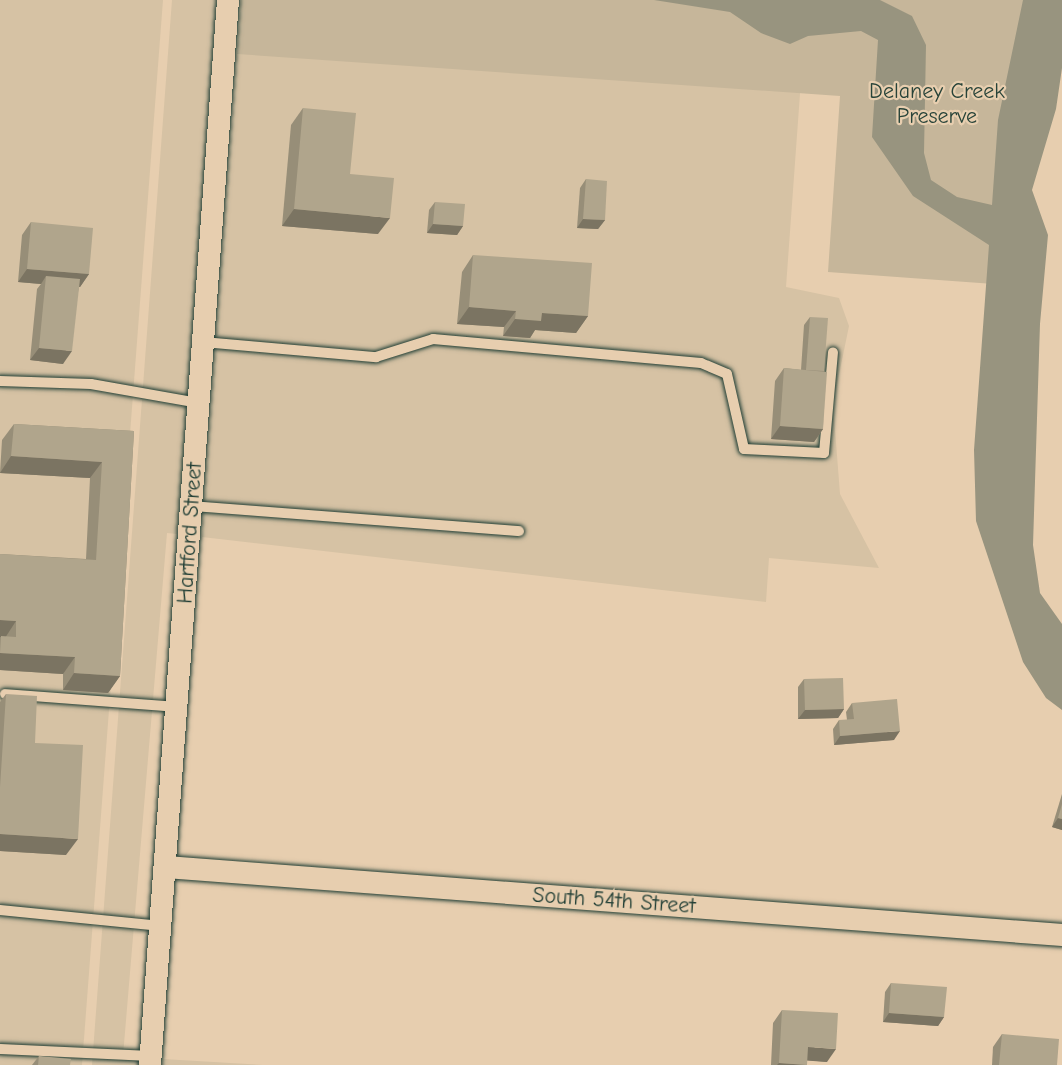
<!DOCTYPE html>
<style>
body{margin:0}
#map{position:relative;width:1062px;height:1065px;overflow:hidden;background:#e7ceaf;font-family:"Comic Neue",sans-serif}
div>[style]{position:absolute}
.built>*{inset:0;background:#d6c2a4}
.green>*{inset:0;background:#c6b69a}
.water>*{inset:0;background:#98947f}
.roads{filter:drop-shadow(0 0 2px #1f3d34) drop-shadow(0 0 2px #1f3d34)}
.service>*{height:10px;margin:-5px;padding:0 5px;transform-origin:5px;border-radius:5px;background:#e7ceaf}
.minor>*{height:22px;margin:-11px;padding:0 11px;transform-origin:11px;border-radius:11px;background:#e7ceaf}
.wall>*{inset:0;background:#978e78}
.shaded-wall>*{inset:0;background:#7b7462}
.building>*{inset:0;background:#b0a58c}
span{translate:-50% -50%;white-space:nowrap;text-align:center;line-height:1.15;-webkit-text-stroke:4.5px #e7ceaf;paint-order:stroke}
.park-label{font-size:22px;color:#274339}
.street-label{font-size:22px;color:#1f3d34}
</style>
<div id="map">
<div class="built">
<div style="clip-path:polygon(0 0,163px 0,82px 1065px,0 1065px)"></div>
<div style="clip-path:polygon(172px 0,216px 0,177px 534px,167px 533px,123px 1056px,138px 1058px,138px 1065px,92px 1065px)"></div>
<div style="clip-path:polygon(239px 31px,801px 80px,786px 287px,839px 298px,849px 326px,833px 404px,840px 494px,879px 568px,769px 558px,766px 602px,202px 537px)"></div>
<div style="clip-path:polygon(163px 1059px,263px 1065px,162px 1065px)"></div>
</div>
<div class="green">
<div style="clip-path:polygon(241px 0,1043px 0,1022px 286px,828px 272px,840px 96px,237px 54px)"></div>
</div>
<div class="water">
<div style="clip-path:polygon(654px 0,880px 0,912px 16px,926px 45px,924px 153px,931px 180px,957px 197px,992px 205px,998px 120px,1023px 0,1062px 0,1062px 68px,1056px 109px,1032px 190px,1048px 235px,1040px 324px,1033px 545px,1040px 593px,1062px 624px,1062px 710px,1046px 698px,1023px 662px,976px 521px,974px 450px,989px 245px,913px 196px,872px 137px,878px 40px,861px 31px,808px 36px,790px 44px,761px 33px,730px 12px)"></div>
</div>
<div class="roads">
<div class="service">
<div style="left:203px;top:342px;width:174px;rotate:5deg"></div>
<div style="left:376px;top:357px;width:60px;rotate:-17.5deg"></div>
<div style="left:433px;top:339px;width:269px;rotate:5.1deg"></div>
<div style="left:701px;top:363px;width:28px;rotate:23deg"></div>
<div style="left:727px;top:374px;width:77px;rotate:77.2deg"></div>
<div style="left:744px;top:449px;width:80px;rotate:2.9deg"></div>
<div style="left:824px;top:453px;width:101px;rotate:-84.9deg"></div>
<div style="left:0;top:381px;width:91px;rotate:1.9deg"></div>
<div style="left:91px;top:384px;width:110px;rotate:10deg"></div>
<div style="left:192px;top:506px;width:328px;rotate:4.4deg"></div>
<div style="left:5px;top:694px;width:172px;rotate:4.3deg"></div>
<div style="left:0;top:910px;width:162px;rotate:5.7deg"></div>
<div style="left:0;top:1049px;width:151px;rotate:2.7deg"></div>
</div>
<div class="minor">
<div style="left:166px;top:867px;width:899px;rotate:4.34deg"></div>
<div style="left:150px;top:1065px;width:1068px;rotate:-85.81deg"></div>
</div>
</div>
<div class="wall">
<div style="clip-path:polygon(303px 108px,350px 174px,378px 234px,282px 226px,291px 125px)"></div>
<div style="clip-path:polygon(586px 179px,605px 220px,598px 229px,577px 228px,580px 188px)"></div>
<div style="clip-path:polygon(435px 202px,463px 226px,457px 235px,427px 233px,429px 210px)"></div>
<div style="clip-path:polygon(31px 222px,89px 274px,80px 287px,79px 287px,63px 364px,30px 360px,37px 289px,41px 284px,18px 282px,22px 235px)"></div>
<div style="clip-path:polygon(473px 255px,588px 316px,576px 333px,535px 330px,530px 338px,503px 336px,504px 327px,457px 324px,462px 272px)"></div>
<div style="clip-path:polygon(810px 317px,824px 371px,823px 429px,814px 442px,771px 439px,775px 381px,784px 368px,801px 370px,804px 325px)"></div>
<div style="clip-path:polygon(14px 424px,134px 431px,120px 676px,108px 693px,63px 690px,63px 674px,0 670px,0 554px,86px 559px,90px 478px,0 473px,2px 440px)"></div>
<div style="clip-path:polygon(804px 679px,844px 709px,838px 718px,798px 719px,798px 687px)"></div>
<div style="clip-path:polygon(6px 694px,35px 743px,66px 855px,0 851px,0 702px)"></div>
<div style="clip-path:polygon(852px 703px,894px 740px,834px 745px,833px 729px,839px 720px,847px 720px,846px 712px)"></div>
<div style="clip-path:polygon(1062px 794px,1062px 830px,1052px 827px)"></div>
<div style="clip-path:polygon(891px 983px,944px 1017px,938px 1026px,883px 1022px,885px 992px)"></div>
<div style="clip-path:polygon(782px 1010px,827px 1062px,807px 1060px,807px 1065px,771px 1065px,773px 1023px)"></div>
<div style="clip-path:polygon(1002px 1034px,1057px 1065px,992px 1065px,993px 1047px)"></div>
<div style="clip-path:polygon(39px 1056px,70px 1065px,32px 1065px)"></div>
</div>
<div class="shaded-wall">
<div style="clip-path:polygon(294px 209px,390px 218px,378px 234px,282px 226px)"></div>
<div style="clip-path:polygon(583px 219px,605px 220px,598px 229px,577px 228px)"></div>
<div style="clip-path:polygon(433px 224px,463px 226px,457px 235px,427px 233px)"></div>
<div style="clip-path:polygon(27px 269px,89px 274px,80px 287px,46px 284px,46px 276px,41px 284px,18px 282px)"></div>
<div style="clip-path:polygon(469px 307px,516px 311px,504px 327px,457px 324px)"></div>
<div style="clip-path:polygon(542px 313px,588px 316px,576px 333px,535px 330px,530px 338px,503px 336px,515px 319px)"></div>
<div style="clip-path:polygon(39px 348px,72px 351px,63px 364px,30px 360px)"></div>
<div style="clip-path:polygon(780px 426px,823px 429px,814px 442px,771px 439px)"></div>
<div style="clip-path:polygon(11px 456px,102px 462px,90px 478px,0 473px)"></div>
<div style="clip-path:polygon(0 620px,16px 621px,5px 638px,0 637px)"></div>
<div style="clip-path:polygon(0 653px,75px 657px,63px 674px,0 670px)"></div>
<div style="clip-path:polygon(74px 673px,120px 676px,108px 693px,63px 690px)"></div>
<div style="clip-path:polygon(844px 709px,838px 718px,798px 719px,805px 710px)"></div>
<div style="clip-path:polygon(900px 731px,894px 740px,834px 745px,840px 736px)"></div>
<div style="clip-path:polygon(1058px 818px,1062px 819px,1062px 830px,1052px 827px)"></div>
<div style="clip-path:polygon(0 834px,78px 839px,66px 855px,0 851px)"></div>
<div style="clip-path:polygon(889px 1013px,944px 1017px,938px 1026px,883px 1022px)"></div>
<div style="clip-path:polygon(808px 1047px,836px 1049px,827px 1062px,799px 1060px)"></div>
<div style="clip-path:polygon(779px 1063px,807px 1065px,777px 1065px)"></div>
</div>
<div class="building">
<div style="clip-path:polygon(303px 108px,356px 113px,350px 174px,394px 178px,390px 218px,294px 209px)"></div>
<div style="clip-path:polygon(586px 179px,607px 181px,605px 220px,583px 219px)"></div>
<div style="clip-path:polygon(435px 202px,465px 204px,463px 226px,433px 224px)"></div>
<div style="clip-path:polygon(31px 222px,93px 228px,89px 274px,27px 269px)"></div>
<div style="clip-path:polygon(473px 255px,592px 263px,588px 316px,542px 313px,541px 321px,515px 319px,516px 311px,469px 307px)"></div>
<div style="clip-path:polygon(46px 276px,80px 279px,72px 351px,39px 348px)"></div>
<div style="clip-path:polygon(810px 317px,828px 318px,824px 371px,806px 370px)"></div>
<div style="clip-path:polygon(784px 368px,827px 372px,823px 429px,780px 426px)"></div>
<div style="clip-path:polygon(14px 424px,134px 431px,120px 676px,74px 673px,75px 657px,0 653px,1px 636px,16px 637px,16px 621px,0 620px,0 554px,96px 560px,102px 462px,11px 456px)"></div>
<div style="clip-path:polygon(843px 678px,844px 709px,805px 710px,804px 679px)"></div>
<div style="clip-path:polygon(6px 694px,37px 696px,35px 743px,83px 745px,78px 839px,0 834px,0 787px)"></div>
<div style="clip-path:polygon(897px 699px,900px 731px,840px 736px,839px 720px,854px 719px,852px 703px)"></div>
<div style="clip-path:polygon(1062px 804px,1062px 819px,1058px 818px)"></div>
<div style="clip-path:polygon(891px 983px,947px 987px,944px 1017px,889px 1013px)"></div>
<div style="clip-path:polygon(782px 1010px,838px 1013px,836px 1049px,808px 1047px,807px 1065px,779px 1063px)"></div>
<div style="clip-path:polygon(1002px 1034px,1059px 1039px,1057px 1065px,999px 1065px)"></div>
<div style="clip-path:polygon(39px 1056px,71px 1059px,70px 1065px,38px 1065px)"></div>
</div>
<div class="park-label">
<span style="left:937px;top:104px">Delaney Creek<br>Preserve</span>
</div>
<div class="street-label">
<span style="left:190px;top:533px;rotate:-86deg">Hartford Street</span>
<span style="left:614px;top:901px;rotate:4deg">South 54th Street</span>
</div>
</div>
